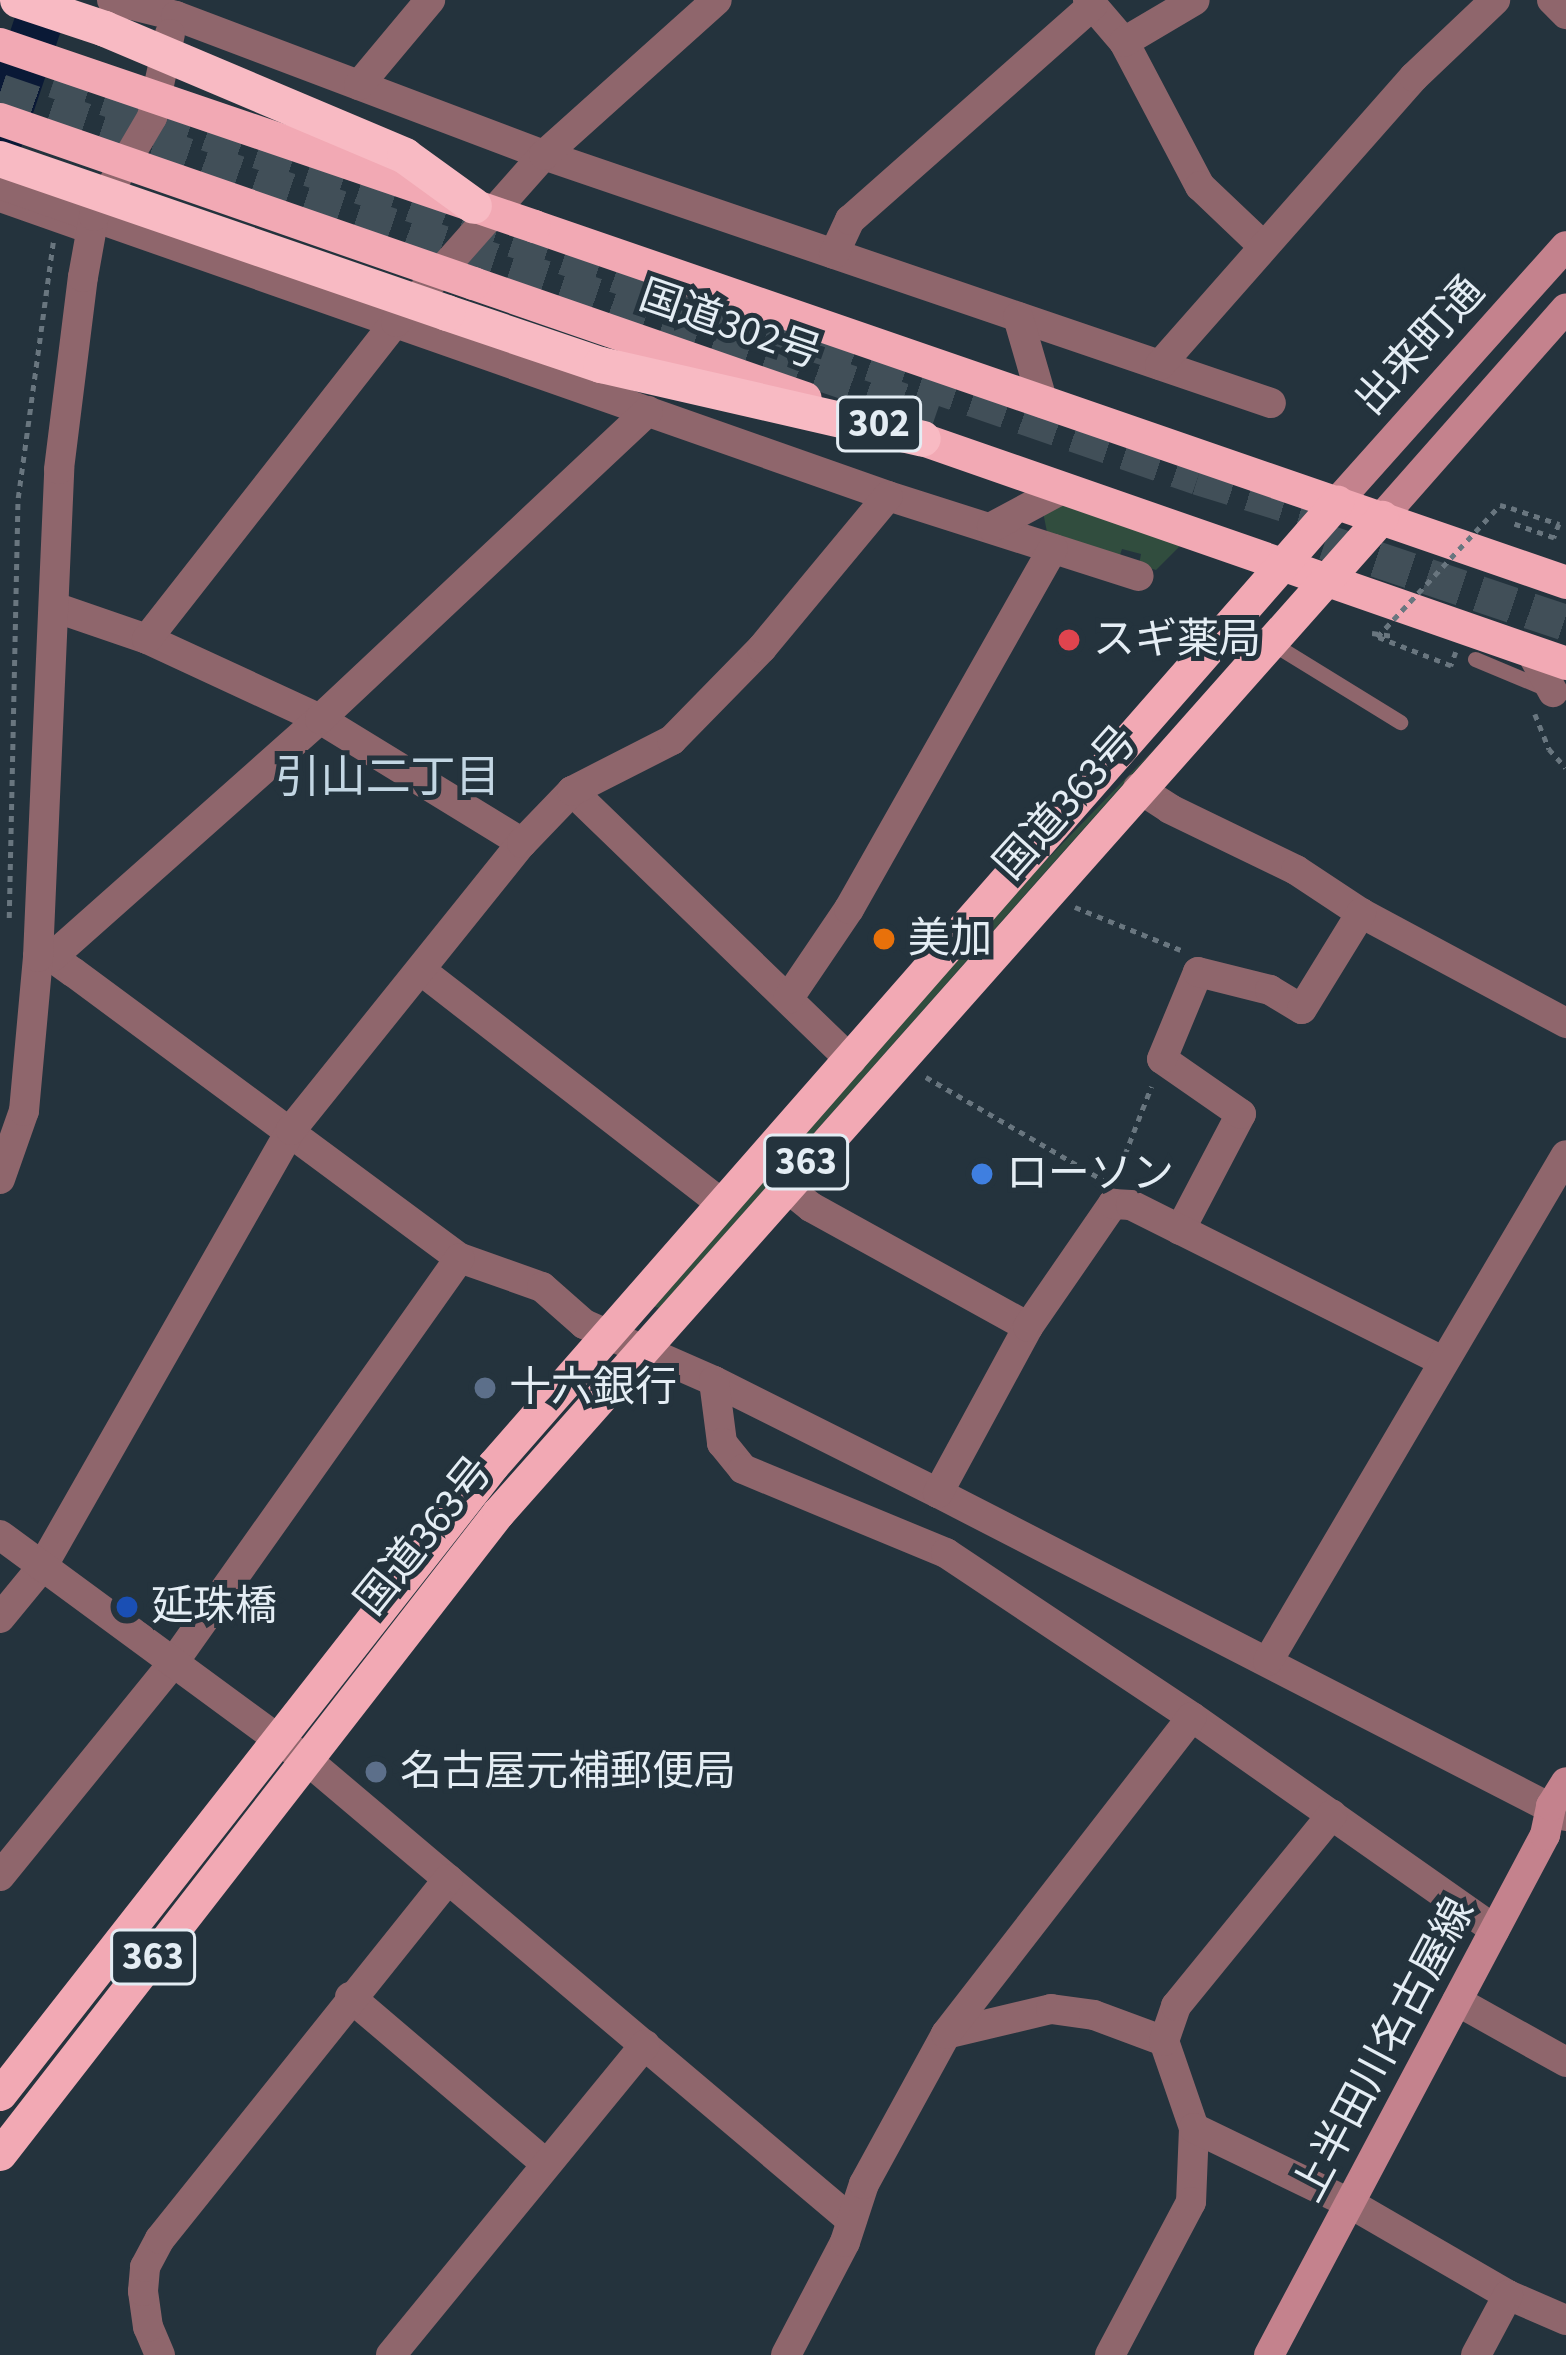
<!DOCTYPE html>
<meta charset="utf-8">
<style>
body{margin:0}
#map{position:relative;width:1566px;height:2355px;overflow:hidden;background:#24333d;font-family:"Source Sans 3","Noto Sans JP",sans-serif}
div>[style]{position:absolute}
.green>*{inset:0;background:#314d3e}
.river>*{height:48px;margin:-24px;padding:0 24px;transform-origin:24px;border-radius:24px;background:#0a1936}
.motorway-tunnel>*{height:36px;margin-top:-18px;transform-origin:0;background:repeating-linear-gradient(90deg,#414f58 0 36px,transparent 0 54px)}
.path>*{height:4.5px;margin-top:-2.25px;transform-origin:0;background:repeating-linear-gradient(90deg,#69767f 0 6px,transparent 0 12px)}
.service>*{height:15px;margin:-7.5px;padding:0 7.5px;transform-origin:7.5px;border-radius:7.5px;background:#8f666c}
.pedestrian>*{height:24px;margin:-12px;padding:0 12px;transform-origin:12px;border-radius:12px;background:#8f666c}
.minor>*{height:30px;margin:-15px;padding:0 15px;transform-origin:15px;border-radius:15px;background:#8f666c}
.tertiary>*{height:30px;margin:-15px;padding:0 15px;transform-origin:15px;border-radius:15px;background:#8f666c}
.secondary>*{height:30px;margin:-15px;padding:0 15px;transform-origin:15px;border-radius:15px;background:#c4828d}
.trunk>*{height:33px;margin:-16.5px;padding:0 16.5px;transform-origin:16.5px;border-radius:16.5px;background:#f2a9b4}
.motorway>*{height:36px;margin:-18px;padding:0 18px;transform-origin:18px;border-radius:18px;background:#f8bac3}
.path-bridge>*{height:4.5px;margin-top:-2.25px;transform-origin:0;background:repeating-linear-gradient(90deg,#69767f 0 6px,transparent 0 12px)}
.trunk-bridge>*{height:33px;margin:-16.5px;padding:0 16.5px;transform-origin:16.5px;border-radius:16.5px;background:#f2a9b4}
.motorway-bridge>*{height:36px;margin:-18px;padding:0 18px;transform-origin:18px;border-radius:18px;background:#f8bac3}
.dots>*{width:33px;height:33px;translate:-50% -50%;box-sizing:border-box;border:6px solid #24333d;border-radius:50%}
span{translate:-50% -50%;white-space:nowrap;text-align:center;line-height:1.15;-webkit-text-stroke:10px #24333d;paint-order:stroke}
.shield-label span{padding:3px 9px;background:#24333d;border:3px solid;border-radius:9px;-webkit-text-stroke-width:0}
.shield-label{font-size:39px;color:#e4edf4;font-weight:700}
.street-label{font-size:42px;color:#e4edf4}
.poi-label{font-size:42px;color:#e4edf4}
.left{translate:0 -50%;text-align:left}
.neighbourhood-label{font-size:45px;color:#c3d6e3}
</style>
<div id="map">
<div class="green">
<div style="clip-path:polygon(1065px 500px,1186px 540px,1156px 570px,1139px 565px,1141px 554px,1122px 549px,1119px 558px,1047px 532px,1043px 512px)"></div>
<div style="clip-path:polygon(1157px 746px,659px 1308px,649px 1305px,1034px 873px)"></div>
</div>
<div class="river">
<div style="left:0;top:136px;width:144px;rotate:-71.3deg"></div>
</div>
<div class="motorway-tunnel">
<div style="left:54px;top:80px;width:1211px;rotate:19.14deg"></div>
<div style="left:1198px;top:477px;width:162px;rotate:17.2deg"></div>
<div style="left:0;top:92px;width:990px;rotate:18.91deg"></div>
<div style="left:1325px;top:542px;width:254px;rotate:18.6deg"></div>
</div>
<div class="path">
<div style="left:1511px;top:508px;width:51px;rotate:18.4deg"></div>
<div style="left:1559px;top:524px;width:15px;rotate:110deg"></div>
<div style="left:1554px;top:538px;width:42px;rotate:-160.7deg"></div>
<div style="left:1372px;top:633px;width:21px;rotate:8deg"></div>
<div style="left:1535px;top:714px;width:38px;rotate:68deg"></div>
<div style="left:1549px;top:749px;width:25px;rotate:48deg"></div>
<div style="left:1075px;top:907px;width:114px;rotate:22.1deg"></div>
<div style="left:9px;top:918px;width:420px;rotate:-88.8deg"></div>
<div style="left:18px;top:498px;width:258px;rotate:-82.2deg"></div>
<div style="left:926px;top:1077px;width:205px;rotate:30.2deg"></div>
<div style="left:1116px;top:1177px;width:97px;rotate:-68.7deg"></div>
</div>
<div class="service">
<div style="left:1270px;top:642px;width:153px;rotate:31.6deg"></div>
<div style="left:1475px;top:659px;width:78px;rotate:22.6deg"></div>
</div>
<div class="pedestrian">
<div style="left:0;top:200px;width:96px;rotate:19.4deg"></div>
</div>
<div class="minor">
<div style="left:112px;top:0;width:66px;rotate:14deg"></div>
<div style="left:176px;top:16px;width:393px;rotate:20.7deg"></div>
<div style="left:544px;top:155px;width:768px;rotate:18.84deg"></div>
<div style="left:1088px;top:0;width:55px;rotate:49.4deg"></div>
<div style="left:1124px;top:42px;width:163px;rotate:62.2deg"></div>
<div style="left:1200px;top:186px;width:86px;rotate:43.6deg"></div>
<div style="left:1552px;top:0;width:20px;rotate:45deg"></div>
<div style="left:1124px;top:42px;width:82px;rotate:-30.6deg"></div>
<div style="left:359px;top:85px;width:111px;rotate:-50.1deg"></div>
<div style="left:0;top:184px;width:941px;rotate:19.36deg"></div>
<div style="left:888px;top:496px;width:263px;rotate:17.7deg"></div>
<div style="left:834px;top:254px;width:38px;rotate:-65deg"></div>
<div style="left:850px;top:220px;width:324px;rotate:-41.5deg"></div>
<div style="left:1018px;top:317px;width:90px;rotate:73.8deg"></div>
<div style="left:1160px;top:365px;width:384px;rotate:-48.6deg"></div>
<div style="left:1414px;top:77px;width:112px;rotate:-43.5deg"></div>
<div style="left:992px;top:527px;width:82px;rotate:-28.4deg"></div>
<div style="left:54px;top:607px;width:98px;rotate:19deg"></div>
<div style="left:147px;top:639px;width:191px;rotate:24.8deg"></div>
<div style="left:320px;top:719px;width:237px;rotate:31.5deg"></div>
<div style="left:147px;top:639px;width:403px;rotate:-51.9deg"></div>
<div style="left:396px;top:322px;width:223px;rotate:-48.5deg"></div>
<div style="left:544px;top:155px;width:232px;rotate:-41.9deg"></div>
<div style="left:1530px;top:650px;width:48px;rotate:61.3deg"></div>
<div style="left:1138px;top:788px;width:38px;rotate:33deg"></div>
<div style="left:1170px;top:809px;width:140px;rotate:25.8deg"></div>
<div style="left:1296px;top:870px;width:78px;rotate:33.5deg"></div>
<div style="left:1361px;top:913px;width:233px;rotate:28.2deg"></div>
<div style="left:572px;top:791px;width:388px;rotate:44deg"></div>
<div style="left:38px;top:957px;width:14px"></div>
<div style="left:52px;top:957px;width:26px;rotate:36deg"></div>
<div style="left:73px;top:972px;width:481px;rotate:36.5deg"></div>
<div style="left:460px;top:1258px;width:87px;rotate:19.5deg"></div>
<div style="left:542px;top:1287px;width:56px;rotate:41.4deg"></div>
<div style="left:584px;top:1324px;width:142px;rotate:23.7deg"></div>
<div style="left:714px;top:1381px;width:250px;rotate:26.6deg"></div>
<div style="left:938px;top:1493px;width:706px;rotate:27.22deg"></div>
<div style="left:52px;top:957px;width:358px;rotate:-41.6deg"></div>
<div style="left:320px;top:719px;width:450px;rotate:-43.2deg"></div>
<div style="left:423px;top:972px;width:378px;rotate:37.8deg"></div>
<div style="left:788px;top:999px;width:109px;rotate:-55.9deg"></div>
<div style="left:849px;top:909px;width:414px;rotate:-60.5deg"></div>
<div style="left:0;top:1179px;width:72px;rotate:-70.6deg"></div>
<div style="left:24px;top:1111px;width:155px;rotate:-84.8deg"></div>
<div style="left:38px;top:957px;width:488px;rotate:-87.5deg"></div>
<div style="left:59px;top:469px;width:193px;rotate:-82.9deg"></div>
<div style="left:83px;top:277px;width:62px;rotate:-79.8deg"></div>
<div style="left:94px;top:216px;width:115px;rotate:-59.6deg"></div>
<div style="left:152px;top:117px;width:85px;rotate:-77.8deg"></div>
<div style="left:785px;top:1186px;width:33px;rotate:39deg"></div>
<div style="left:811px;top:1207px;width:248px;rotate:28.9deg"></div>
<div style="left:1180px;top:1230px;width:131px;rotate:-62.3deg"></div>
<div style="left:1241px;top:1114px;width:96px;rotate:-145.2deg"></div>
<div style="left:1162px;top:1059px;width:94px;rotate:-67.5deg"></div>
<div style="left:1198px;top:972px;width:74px;rotate:14deg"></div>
<div style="left:1270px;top:990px;width:37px;rotate:31deg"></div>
<div style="left:1302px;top:1009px;width:113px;rotate:-58.4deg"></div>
<div style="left:714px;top:1381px;width:63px;rotate:82.6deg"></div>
<div style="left:722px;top:1443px;width:33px;rotate:51deg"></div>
<div style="left:743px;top:1469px;width:220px;rotate:22.5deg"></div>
<div style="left:946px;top:1553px;width:296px;rotate:33.7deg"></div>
<div style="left:1192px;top:1717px;width:370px;rotate:35.1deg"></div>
<div style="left:938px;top:1493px;width:189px;rotate:-61.5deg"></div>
<div style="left:1028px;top:1327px;width:150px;rotate:-55.4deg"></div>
<div style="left:1113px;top:1204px;width:18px;rotate:3deg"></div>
<div style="left:1131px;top:1205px;width:347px;rotate:26.6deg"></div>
<div style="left:0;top:1618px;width:66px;rotate:-50.5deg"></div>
<div style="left:42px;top:1567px;width:503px;rotate:-60.33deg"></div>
<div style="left:291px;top:1130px;width:368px;rotate:-51.2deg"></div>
<div style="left:522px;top:843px;width:72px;rotate:-46.1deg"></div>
<div style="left:572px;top:791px;width:112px;rotate:-27deg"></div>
<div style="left:672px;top:740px;width:129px;rotate:-45.6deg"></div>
<div style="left:762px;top:648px;width:197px;rotate:-50.3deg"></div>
<div style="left:1268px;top:1661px;width:587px;rotate:-59.5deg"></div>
<div style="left:307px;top:1760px;width:712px;rotate:40.22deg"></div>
<div style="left:0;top:1876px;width:274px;rotate:-50.9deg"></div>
<div style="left:173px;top:1663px;width:496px;rotate:-54.7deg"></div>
<div style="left:350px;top:1997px;width:257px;rotate:40.4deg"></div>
<div style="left:1457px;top:2001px;width:125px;rotate:29.2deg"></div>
<div style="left:946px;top:2034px;width:108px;rotate:-13.4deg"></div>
<div style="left:1051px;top:2009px;width:43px;rotate:7.9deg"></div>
<div style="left:1094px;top:2015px;width:75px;rotate:20.4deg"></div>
<div style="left:1164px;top:2041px;width:92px;rotate:71deg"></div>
<div style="left:1194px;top:2128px;width:74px;rotate:92.3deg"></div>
<div style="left:1191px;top:2202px;width:173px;rotate:117.9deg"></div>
<div style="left:1164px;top:2041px;width:37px;rotate:-71deg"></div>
<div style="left:1176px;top:2006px;width:247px;rotate:-50.8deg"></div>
<div style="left:1194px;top:2128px;width:174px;rotate:25.8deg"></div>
<div style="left:1351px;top:2204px;width:181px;rotate:30.1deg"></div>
<div style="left:1508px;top:2295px;width:63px;rotate:23.3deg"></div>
<div style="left:160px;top:2355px;width:30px;rotate:-113deg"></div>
<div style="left:148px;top:2327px;width:36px;rotate:-98deg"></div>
<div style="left:143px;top:2291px;width:24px;rotate:-85deg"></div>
<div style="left:145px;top:2267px;width:32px;rotate:-62deg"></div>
<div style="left:160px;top:2239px;width:461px;rotate:-51.3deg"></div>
<div style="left:391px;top:2355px;width:401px;rotate:-50.7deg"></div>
<div style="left:786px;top:2355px;width:127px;rotate:-62.4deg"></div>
<div style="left:845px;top:2242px;width:61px;rotate:-71.9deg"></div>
<div style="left:864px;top:2184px;width:171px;rotate:-61.3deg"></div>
<div style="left:946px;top:2034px;width:401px;rotate:-52.2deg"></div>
<div style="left:1476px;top:2355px;width:68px;rotate:-61.9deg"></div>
</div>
<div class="tertiary">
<div style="left:0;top:1535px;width:366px;rotate:36.3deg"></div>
</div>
<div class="secondary">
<div style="left:1337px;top:502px;width:343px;rotate:-48.2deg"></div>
<div style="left:1382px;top:517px;width:278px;rotate:-48.6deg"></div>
<div style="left:1269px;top:2355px;width:589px;rotate:-62.04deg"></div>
<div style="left:1545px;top:1835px;width:30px;rotate:-78deg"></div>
<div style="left:1551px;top:1806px;width:28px;rotate:-58deg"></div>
</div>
<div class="trunk">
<div style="left:534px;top:226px;width:1092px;rotate:19.03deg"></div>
<div style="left:473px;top:283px;width:351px;rotate:19.1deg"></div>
<div style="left:899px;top:431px;width:706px;rotate:19.18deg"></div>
<div style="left:0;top:2094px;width:799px;rotate:-51.91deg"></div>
<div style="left:493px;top:1465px;width:1281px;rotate:-48.77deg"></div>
<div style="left:0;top:2154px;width:812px;rotate:-52.16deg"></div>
<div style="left:498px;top:1513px;width:1332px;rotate:-48.41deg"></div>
</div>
<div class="motorway">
<div style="left:447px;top:313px;width:163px;rotate:18.7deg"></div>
<div style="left:601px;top:365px;width:330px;rotate:12.9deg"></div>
</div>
<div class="path-bridge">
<div style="left:1456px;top:652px;width:15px;rotate:110deg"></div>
<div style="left:1451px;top:666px;width:79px;rotate:-158.6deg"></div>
<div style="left:1377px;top:637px;width:180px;rotate:-47deg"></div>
<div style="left:1500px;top:505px;width:11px;rotate:15deg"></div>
</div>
<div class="trunk-bridge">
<div style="left:0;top:44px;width:564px;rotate:18.82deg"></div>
<div style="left:0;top:119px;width:501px;rotate:19.12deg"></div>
</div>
<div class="motorway-bridge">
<div style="left:18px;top:0;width:92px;rotate:18.4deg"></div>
<div style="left:105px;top:29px;width:326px;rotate:22.9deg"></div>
<div style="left:405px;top:156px;width:85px;rotate:35.9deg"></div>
<div style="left:0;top:159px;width:473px;rotate:19deg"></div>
</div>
<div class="dots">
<div style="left:1069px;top:640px;background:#e0444e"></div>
<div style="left:884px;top:939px;background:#e8710a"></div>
<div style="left:982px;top:1174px;background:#3f7fe0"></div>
<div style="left:485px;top:1388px;background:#5c6f8a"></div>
<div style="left:127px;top:1607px;background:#1a4fb4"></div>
<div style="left:376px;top:1772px;background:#5c6f8a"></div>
</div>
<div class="shield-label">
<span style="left:879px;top:424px">302</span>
<span style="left:806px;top:1162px">363</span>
<span style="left:153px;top:1957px">363</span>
</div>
<div class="street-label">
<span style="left:730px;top:325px;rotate:19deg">国道302号</span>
<span style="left:1420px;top:346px;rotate:-48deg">出来町通</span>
<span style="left:1066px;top:803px;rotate:-48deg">国道363号</span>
<span style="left:424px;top:1536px;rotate:-51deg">国道363号</span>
<span style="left:1384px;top:2050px;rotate:-62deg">上半田川名古屋線</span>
</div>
<div class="poi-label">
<span class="left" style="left:1093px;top:640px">スギ薬局</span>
<span class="left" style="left:908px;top:939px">美加</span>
<span class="left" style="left:1006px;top:1174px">ローソン</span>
<span class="left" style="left:509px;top:1388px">十六銀行</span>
<span class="left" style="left:151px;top:1607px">延珠橋</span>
<span class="left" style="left:400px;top:1772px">名古屋元補郵便局</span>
</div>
<div class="neighbourhood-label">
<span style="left:388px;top:779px">引山二丁目</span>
</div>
</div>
